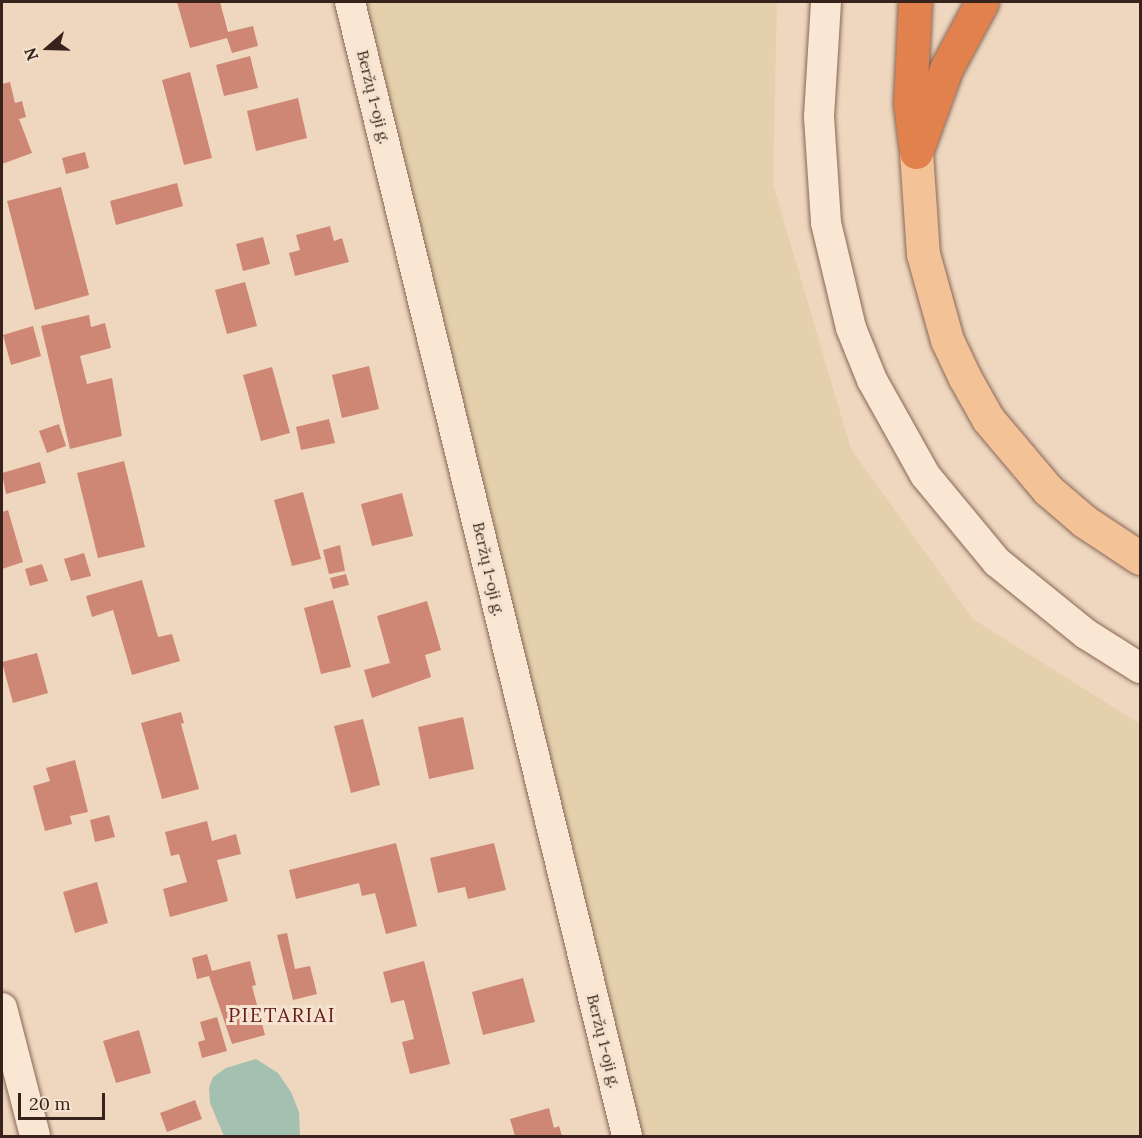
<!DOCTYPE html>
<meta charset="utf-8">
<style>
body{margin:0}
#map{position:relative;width:1142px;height:1138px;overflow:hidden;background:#efd7bf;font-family:Lora,serif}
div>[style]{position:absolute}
.farmland>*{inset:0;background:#e4d0ad}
.water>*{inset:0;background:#a3c0b1}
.building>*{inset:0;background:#ce8774}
.roads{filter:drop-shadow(0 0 2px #886757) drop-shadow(0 0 2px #886757)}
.minor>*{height:30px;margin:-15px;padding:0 15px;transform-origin:15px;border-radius:15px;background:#f9e6d3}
.major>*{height:33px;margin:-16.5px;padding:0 16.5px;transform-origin:16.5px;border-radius:16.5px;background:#f3c296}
.highway>*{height:33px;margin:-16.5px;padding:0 16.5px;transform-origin:16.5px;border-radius:16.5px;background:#e1814d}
span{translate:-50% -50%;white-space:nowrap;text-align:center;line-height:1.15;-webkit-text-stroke:6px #f6e3cf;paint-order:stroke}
.street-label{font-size:16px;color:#37231c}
.quarter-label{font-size:20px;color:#641b1b;letter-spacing:1.5px}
.frame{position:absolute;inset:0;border:3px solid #37231c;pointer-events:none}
.north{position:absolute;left:18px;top:18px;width:60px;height:60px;-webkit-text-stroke:4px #f6e3cf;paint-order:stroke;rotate:250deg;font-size:16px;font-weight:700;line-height:24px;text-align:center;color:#37231c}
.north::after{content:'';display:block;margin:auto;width:21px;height:27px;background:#37231c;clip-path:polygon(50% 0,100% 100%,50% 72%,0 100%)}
.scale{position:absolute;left:18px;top:1093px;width:87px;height:27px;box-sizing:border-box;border:3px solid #37231c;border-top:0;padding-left:8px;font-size:18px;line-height:21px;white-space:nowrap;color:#37231c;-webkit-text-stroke:4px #f6e3cf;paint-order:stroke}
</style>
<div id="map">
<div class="farmland">
<div style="clip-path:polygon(365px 2px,777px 2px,773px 184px,851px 449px,973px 619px,1140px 724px,1140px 1136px,643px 1136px)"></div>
</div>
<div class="water">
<div style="clip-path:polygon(256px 1059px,278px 1073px,291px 1092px,299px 1112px,300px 1136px,224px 1136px,210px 1103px,209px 1088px,213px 1077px,226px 1068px)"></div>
</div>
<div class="building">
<div style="clip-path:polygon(177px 2px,220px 2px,228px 32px,253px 26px,258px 46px,232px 53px,227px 38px,190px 48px)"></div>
<div style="clip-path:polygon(250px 56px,258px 88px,224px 96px,216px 65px)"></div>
<div style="clip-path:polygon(190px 72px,212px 158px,184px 165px,162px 80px)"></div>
<div style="clip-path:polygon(10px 82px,15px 103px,22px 101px,26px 117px,19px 119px,32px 153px,2px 164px,2px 84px)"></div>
<div style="clip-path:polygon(298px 98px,307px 138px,256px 151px,247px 111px)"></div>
<div style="clip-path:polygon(85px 152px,89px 168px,66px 174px,62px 158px)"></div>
<div style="clip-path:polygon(177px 183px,183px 206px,116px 225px,110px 201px)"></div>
<div style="clip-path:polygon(61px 187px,89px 295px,35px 310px,7px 201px)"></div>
<div style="clip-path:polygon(330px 226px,334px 241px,342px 238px,349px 262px,295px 276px,289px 253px,300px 250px,296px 235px)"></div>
<div style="clip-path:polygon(263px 237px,270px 264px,243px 271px,236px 244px)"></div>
<div style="clip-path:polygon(245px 282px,257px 326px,227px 334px,215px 290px)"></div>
<div style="clip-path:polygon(89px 315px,91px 327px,105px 323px,111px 348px,80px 356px,87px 384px,112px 378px,122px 436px,70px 449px,41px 326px)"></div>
<div style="clip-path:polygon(33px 326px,41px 356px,11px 365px,3px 335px)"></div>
<div style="clip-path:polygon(369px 366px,379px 409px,342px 418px,332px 375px)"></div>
<div style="clip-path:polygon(272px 367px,290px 433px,261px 441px,243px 375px)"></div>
<div style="clip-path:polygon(329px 419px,335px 443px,301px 450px,296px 427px)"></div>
<div style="clip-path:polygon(59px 424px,66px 446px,47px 453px,39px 431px)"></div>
<div style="clip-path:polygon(124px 461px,145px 547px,98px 558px,77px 473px)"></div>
<div style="clip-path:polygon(40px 462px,46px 483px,6px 494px,2px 473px)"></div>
<div style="clip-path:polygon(303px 492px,321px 559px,292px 566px,274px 500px)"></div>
<div style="clip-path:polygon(402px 493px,413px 536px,372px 546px,361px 504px)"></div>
<div style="clip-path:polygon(8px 510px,23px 562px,2px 569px,2px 512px)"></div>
<div style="clip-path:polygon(340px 545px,345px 571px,329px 574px,323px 550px)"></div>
<div style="clip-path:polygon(84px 553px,91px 576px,71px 581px,64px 559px)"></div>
<div style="clip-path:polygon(42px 564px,48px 581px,30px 586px,25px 569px)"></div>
<div style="clip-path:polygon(346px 574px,349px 585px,333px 589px,330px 578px)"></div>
<div style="clip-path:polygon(142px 580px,158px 637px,172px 634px,180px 661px,132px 675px,113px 610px,92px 617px,86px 596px)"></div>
<div style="clip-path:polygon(333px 600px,351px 667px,321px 674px,304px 608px)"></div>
<div style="clip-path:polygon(427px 601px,441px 650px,425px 655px,431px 677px,372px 698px,364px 670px,390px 663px,377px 616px)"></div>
<div style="clip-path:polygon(37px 653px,48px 693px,13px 703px,2px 662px)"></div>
<div style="clip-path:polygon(181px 712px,184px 723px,181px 724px,199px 789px,162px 799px,141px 723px)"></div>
<div style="clip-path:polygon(463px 717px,474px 769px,429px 779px,418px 727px)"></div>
<div style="clip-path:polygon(363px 719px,380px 785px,351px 793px,334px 726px)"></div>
<div style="clip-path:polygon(75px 760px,88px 812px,70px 816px,72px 824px,45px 831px,33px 786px,50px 781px,46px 768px)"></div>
<div style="clip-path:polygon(109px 815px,115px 837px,95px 842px,90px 820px)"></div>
<div style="clip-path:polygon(207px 821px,212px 841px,236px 834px,241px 854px,217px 860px,228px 901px,170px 917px,163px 889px,187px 882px,179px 854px,171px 856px,165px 832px)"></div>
<div style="clip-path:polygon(396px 843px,417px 926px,386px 934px,375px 893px,362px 896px,359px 883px,296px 899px,289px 870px)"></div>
<div style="clip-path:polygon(494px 843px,506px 890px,468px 899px,465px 887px,438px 893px,430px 858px)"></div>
<div style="clip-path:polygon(97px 882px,108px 923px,75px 933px,63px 892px)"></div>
<div style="clip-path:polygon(287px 933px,295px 969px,310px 966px,317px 994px,293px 1000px,277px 935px)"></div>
<div style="clip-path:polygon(207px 954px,212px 971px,250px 961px,256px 985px,252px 986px,265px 1035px,232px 1044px,209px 976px,197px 979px,192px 958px)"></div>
<div style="clip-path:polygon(424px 961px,450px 1064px,410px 1074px,402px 1042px,414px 1039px,404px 1000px,391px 1003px,383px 972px)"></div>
<div style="clip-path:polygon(523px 978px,535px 1022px,483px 1035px,472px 992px)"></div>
<div style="clip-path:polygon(217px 1017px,227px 1051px,202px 1058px,198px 1042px,205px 1040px,200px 1022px)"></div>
<div style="clip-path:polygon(139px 1030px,151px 1073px,116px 1083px,103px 1041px)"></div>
<div style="clip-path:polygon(195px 1100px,202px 1119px,167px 1132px,160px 1113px)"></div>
<div style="clip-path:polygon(549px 1108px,554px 1128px,559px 1126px,562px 1136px,515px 1136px,510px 1119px)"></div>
</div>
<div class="roads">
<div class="minor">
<div style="left:350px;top:2px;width:1167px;rotate:76.27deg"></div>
<div style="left:826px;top:2px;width:115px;rotate:93.5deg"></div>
<div style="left:819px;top:117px;width:106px;rotate:86.2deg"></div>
<div style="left:826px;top:223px;width:108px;rotate:76.6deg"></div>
<div style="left:851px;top:328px;width:56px;rotate:68deg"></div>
<div style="left:872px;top:380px;width:109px;rotate:60.8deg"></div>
<div style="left:925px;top:475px;width:113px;rotate:50.4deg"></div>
<div style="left:997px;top:562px;width:114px;rotate:39deg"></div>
<div style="left:1086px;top:634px;width:64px;rotate:32.2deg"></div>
<div style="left:2px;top:1008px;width:132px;rotate:75.5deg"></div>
</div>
<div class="major">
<div style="left:916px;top:152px;width:102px;rotate:86.1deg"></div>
<div style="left:923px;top:254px;width:89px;rotate:74.4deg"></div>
<div style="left:947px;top:340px;width:42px;rotate:64.7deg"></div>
<div style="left:965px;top:378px;width:47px;rotate:60.7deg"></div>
<div style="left:988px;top:419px;width:93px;rotate:49.8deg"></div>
<div style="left:1048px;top:490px;width:48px;rotate:40.7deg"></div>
<div style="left:1084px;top:521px;width:67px;rotate:33.5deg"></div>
</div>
<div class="highway">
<div style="left:915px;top:144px;width:41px;rotate:-97deg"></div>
<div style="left:910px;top:103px;width:101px;rotate:-87.2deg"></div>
<div style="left:916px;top:152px;width:88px;rotate:-70.1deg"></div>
<div style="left:946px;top:69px;width:76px;rotate:-61.8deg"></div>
</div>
</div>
<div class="street-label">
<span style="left:374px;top:97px;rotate:76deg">Beržų 1-oji g.</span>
<span style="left:489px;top:569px;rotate:77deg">Beržų 1-oji g.</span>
<span style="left:604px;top:1041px;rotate:76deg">Beržų 1-oji g.</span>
</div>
<div class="quarter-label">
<span style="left:282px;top:1014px">PIETARIAI</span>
</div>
<div class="frame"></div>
<div class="north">N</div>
<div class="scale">20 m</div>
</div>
